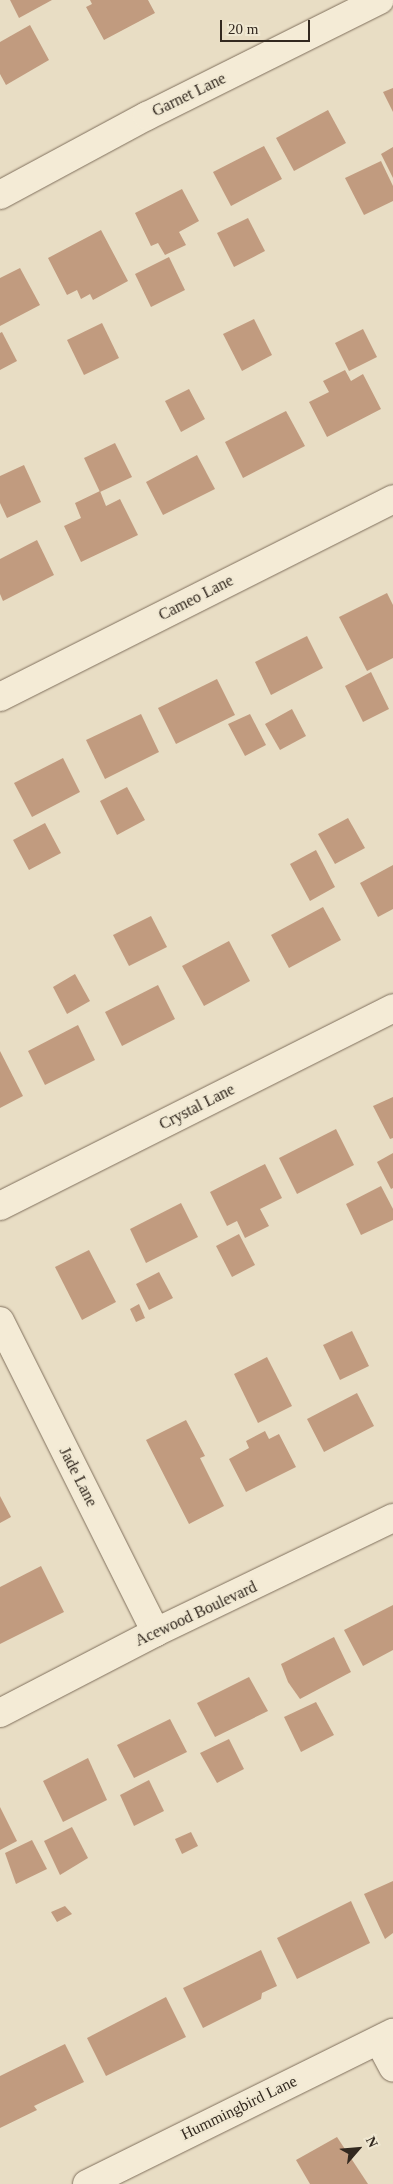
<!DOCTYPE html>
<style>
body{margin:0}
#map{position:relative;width:393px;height:2184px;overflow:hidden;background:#e8ddc4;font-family:Georgia,serif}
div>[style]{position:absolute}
.building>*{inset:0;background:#c19b7f}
.roads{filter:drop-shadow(0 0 1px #80705d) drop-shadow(0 0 1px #80705d)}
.minor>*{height:28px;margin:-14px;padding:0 14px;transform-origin:14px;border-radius:14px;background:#f4ebd6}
.tertiary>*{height:28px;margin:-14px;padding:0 14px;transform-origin:14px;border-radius:14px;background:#f4ebd6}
span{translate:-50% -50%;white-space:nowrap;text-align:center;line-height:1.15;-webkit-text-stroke:4px #f0e8d2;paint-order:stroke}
.street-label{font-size:16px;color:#32281f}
.north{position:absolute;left:333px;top:2124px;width:50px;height:50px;-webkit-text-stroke:4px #f0e8d2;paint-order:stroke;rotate:63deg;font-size:14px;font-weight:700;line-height:20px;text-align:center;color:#32281f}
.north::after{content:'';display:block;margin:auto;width:18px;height:22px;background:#32281f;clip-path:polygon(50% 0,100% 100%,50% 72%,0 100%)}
.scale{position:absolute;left:220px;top:20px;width:90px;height:22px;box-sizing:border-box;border:2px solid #32281f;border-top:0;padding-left:6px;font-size:15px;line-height:18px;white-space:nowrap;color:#32281f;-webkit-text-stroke:4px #f0e8d2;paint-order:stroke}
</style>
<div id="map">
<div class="building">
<div style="clip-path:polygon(10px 0,52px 0,19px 18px)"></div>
<div style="clip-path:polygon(90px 0,148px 0,155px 13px,104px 40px,86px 7px,92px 4px)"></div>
<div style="clip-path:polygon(30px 25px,49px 60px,6px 85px,0 74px,0 42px)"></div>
<div style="clip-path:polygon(393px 88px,393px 112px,383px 92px)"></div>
<div style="clip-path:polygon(328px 110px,346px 143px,294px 171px,276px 138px)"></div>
<div style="clip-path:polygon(264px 146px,282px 179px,231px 206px,213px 172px)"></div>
<div style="clip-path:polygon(393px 147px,393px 178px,381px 154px)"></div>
<div style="clip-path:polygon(381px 161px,393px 186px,393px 201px,364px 215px,345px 178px)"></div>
<div style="clip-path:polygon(182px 189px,199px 221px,179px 232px,186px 245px,165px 255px,158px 243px,151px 246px,135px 213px)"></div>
<div style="clip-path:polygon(248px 218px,265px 251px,234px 267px,217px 233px)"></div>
<div style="clip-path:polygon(101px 230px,128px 281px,93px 300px,90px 294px,81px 299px,77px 290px,67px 295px,48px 258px)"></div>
<div style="clip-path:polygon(169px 257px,185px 290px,151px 307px,135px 274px)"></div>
<div style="clip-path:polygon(20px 268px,40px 305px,0 326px,0 278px)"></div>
<div style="clip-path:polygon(254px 319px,272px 355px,242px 371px,223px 334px)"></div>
<div style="clip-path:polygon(102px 323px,119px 358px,84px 375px,67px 340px)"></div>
<div style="clip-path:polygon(363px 329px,377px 357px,349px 371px,335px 343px)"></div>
<div style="clip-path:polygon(2px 332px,17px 361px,0 370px,0 333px)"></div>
<div style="clip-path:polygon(345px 370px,351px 381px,363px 374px,381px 409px,327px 437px,309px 402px,329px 392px,323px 381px)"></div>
<div style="clip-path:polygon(189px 389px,205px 419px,181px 432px,165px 401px)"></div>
<div style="clip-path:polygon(286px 411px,305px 446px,243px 478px,225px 442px)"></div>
<div style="clip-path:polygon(115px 443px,132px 477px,100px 492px,84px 458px)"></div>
<div style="clip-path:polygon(197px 455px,215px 489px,163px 515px,146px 482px)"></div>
<div style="clip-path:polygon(24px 465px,41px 502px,7px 518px,0 503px,0 476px)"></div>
<div style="clip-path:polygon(100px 491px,106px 506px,120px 499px,138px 535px,81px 562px,64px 526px,81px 518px,75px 503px)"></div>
<div style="clip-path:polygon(37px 540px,54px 575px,3px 601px,0 594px,0 559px)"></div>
<div style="clip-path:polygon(387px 593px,393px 605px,393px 658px,367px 671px,339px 617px)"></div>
<div style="clip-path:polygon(307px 636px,323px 668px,271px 695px,255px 662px)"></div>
<div style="clip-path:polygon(371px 672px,389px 709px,363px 722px,345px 686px)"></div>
<div style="clip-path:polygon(217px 679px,235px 715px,176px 744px,158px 708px)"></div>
<div style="clip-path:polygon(292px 709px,306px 736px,280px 750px,265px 724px)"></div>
<div style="clip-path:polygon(141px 714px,159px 752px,105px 779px,86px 740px)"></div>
<div style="clip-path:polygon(250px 714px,266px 745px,245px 756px,228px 724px)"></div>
<div style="clip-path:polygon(63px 758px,80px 792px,32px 817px,14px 783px)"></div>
<div style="clip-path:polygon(127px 787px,145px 820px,117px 835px,100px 801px)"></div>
<div style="clip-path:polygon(348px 818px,365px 848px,335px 864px,318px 834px)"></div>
<div style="clip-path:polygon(45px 823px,61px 853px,29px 870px,13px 840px)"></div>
<div style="clip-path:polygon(316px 850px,335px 887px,310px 901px,290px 864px)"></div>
<div style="clip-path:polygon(393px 865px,393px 909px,378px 917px,360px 883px)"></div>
<div style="clip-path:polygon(323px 907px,341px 940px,289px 968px,271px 935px)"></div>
<div style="clip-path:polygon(151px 916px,167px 947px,129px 966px,113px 935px)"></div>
<div style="clip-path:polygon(229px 941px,250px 981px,204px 1006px,182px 966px)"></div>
<div style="clip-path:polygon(75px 974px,90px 1001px,67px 1014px,53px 987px)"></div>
<div style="clip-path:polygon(158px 985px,175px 1019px,122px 1046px,105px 1012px)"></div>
<div style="clip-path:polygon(78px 1025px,95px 1060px,45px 1085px,28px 1051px)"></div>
<div style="clip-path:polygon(0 1051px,23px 1096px,0 1108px)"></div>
<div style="clip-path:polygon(393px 1097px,393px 1138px,390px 1139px,373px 1106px)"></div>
<div style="clip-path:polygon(336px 1129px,354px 1165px,297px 1194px,279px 1158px)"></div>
<div style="clip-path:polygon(393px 1153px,393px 1188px,391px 1189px,377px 1162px)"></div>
<div style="clip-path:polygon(265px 1164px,282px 1198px,260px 1209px,269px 1226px,245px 1238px,237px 1221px,227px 1226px,210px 1192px)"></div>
<div style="clip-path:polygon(381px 1186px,393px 1209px,393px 1220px,361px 1235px,346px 1204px)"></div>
<div style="clip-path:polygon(181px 1203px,198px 1237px,146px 1263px,130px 1229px)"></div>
<div style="clip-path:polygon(239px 1234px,255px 1265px,232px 1277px,216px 1246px)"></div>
<div style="clip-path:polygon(89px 1250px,116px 1302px,82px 1320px,55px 1267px)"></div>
<div style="clip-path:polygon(159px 1272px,173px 1298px,149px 1310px,136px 1284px)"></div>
<div style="clip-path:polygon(139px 1304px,145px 1318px,136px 1322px,130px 1309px)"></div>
<div style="clip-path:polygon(352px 1331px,369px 1366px,340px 1380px,323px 1345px)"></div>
<div style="clip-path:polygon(267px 1357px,292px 1406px,258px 1423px,234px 1374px)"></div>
<div style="clip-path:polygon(357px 1393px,374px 1426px,324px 1452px,307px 1419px)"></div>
<div style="clip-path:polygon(186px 1420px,205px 1456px,200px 1458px,224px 1506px,189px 1524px,146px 1440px)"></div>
<div style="clip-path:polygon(265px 1431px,269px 1439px,279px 1434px,296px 1467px,246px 1492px,229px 1459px,249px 1448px,246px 1441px)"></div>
<div style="clip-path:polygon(0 1496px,11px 1517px,0 1523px)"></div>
<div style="clip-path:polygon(41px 1566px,64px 1612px,0 1644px,0 1587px)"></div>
<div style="clip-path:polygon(393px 1605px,393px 1650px,363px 1666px,344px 1630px)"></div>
<div style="clip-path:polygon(334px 1637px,351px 1672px,300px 1699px,288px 1682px,281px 1664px)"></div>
<div style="clip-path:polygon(249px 1677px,268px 1711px,215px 1737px,197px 1703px)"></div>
<div style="clip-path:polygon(316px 1702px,334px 1735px,301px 1752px,284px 1717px)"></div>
<div style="clip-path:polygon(170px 1719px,187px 1752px,134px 1778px,117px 1745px)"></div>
<div style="clip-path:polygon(229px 1739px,244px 1769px,217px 1783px,200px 1753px)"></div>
<div style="clip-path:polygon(88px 1758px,107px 1800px,63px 1822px,43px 1781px)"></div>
<div style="clip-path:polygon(149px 1780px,164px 1811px,134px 1826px,120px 1795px)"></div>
<div style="clip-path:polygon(0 1807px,17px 1841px,0 1850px)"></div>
<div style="clip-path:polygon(72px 1827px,88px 1858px,60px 1875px,44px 1841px)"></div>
<div style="clip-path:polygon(191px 1832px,198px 1846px,182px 1854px,175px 1839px)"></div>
<div style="clip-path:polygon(32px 1840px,47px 1869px,16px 1884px,5px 1853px)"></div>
<div style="clip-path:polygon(393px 1881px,393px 1933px,385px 1939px,364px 1894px)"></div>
<div style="clip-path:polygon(351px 1901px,370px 1943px,297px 1979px,277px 1938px)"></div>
<div style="clip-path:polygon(65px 1906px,72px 1914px,57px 1922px,51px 1912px)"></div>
<div style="clip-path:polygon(261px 1950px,277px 1986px,262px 1993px,261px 1999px,203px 2028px,183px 1988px)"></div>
<div style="clip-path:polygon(166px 1997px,186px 2037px,106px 2076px,87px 2038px)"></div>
<div style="clip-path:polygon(65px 2044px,84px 2082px,34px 2106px,37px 2110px,0 2128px,0 2076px)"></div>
<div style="clip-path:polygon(337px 2137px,368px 2184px,310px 2184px,296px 2160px)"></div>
</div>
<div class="roads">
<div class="minor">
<div style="left:0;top:195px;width:167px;rotate:-28.3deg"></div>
<div style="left:147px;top:116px;width:260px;rotate:-26.5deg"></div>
<div style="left:0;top:697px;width:440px;rotate:-26.7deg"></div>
<div style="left:0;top:1206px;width:440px;rotate:-26.7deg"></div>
<div style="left:0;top:1321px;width:348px;rotate:63.4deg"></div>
<div style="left:379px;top:2041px;width:30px;rotate:62deg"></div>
<div style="left:87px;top:2184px;width:341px;rotate:-26.3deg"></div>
</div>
<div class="tertiary">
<div style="left:0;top:1713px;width:176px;rotate:-27.4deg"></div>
<div style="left:156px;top:1632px;width:263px;rotate:-25.7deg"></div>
</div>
</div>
<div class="street-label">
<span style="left:189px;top:95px;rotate:-26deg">Garnet Lane</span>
<span style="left:196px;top:598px;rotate:-27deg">Cameo Lane</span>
<span style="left:197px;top:1107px;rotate:-27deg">Crystal Lane</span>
<span style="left:78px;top:1477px;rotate:63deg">Jade Lane</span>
<span style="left:196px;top:1614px;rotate:-25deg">Acewood Boulevard</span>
<span style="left:239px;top:2108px;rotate:-26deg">Hummingbird Lane</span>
</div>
<div class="north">N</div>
<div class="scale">20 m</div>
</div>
